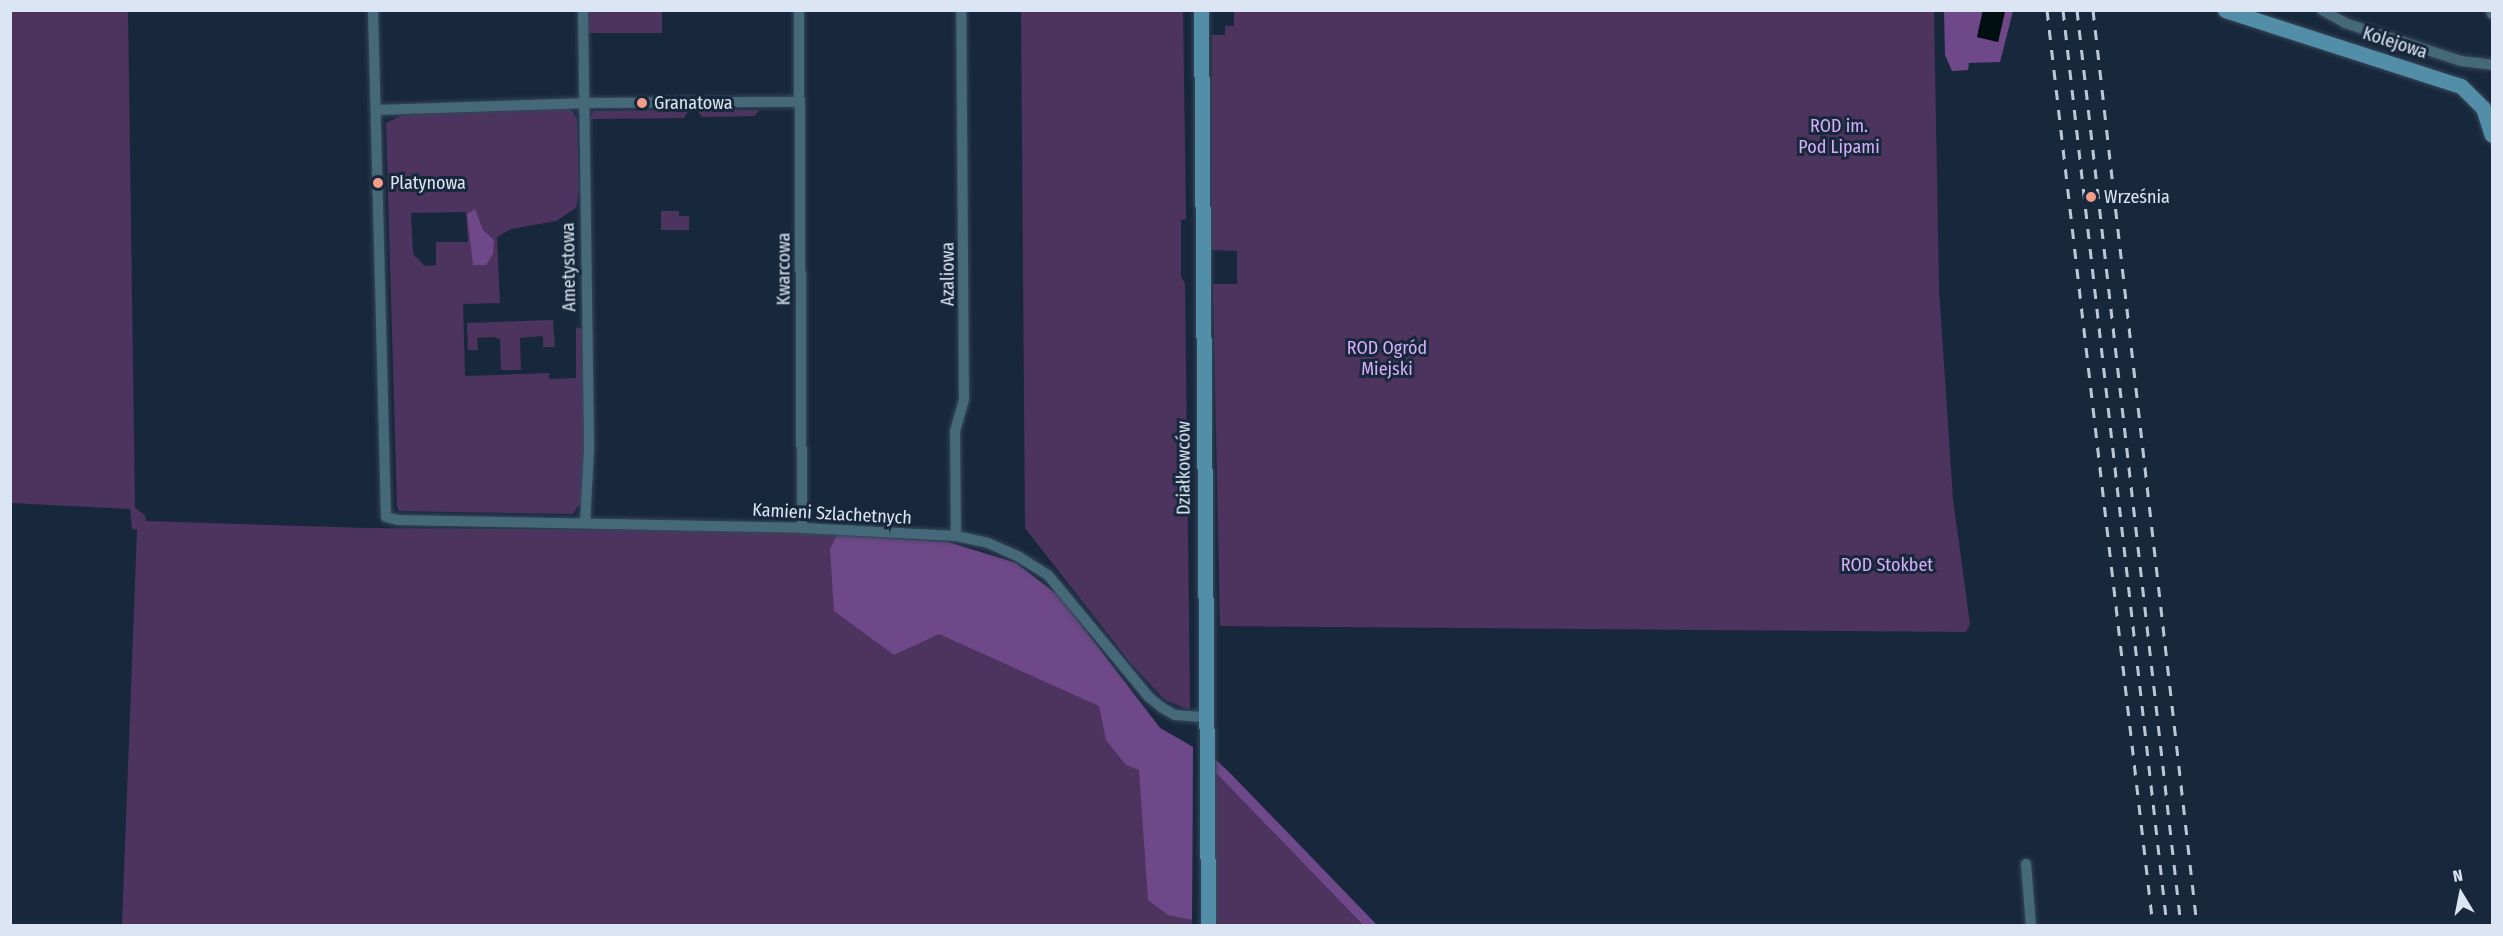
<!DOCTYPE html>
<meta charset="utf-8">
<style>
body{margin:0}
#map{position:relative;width:2503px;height:936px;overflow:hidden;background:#18283c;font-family:"Fira Sans Condensed",sans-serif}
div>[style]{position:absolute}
.green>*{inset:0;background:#4d345f}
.forest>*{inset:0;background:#6e4888}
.water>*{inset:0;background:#020f10}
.roads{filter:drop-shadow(0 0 2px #374659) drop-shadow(0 0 2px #374659)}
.street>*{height:10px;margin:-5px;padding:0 5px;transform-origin:5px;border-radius:5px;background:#456979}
.secondary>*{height:15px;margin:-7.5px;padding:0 7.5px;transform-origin:7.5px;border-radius:7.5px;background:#528ea7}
.rail>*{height:3px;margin-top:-1.5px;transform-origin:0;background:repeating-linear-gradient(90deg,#bcc7d6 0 10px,transparent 0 20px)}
.dots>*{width:16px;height:16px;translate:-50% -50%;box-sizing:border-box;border:3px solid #18283c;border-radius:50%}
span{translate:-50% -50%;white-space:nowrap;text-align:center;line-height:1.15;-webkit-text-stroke:6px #18283c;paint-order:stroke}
.street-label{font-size:18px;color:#dbe5f3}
.poi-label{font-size:18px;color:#dbe5f3}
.left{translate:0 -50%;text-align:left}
.park-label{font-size:18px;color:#d8aef8}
.frame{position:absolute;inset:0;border:12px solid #dbe5f3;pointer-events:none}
.north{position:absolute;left:2431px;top:864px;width:60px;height:60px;-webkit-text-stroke:4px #18283c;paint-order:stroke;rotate:350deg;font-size:16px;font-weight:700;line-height:24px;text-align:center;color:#dbe5f3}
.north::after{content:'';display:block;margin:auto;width:21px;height:27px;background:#dbe5f3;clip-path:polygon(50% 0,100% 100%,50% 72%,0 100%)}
</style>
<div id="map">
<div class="green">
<div style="clip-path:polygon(11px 11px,128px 11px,135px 508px,145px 515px,146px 521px,367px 528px,773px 531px,948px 542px,1016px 563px,1059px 596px,1160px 728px,1193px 747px,1192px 925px,122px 925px,137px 530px,132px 529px,130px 509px,11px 503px)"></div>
<div style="clip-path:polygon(588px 11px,662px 11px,662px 33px,588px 33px)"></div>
<div style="clip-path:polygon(1021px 11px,1183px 11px,1186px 219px,1181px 220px,1181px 276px,1185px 284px,1190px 710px,1165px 700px,1132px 665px,1025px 528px)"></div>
<div style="clip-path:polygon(1234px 11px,1934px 11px,1939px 290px,1953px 499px,1970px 624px,1966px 632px,1220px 626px,1213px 284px,1237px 284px,1237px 251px,1211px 250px,1212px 35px,1225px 35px,1225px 26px,1234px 26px)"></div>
<div style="clip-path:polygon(evenodd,568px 109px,573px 112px,577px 119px,579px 190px,576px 208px,556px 221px,511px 229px,497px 237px,500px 303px,463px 304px,465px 376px,549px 373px,549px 379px,576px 378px,576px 327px,582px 329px,587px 447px,582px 506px,578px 506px,573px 514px,399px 511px,397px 506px,386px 123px,403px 115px,568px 109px,466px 212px,468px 242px,436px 242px,436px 265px,425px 266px,413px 254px,411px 213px,466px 212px)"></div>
<div style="clip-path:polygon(689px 110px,684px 118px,589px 119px,594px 111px)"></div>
<div style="clip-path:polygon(697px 110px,759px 110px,755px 116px,702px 117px)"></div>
<div style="clip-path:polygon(661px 211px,679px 211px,679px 216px,689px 216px,689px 230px,661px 230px)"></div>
<div style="clip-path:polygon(553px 320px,555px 347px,543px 347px,543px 336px,520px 338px,521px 370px,501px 370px,500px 339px,494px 337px,477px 338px,478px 350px,468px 350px,467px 323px)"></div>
<div style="clip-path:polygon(1211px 773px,1217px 774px,1363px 925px,1212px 925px)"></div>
</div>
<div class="forest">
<div style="clip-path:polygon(1944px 11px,1983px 11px,1977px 37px,1998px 42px,2005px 11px,2013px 11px,2000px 62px,1969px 63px,1968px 70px,1952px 71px,1945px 55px)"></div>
<div style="clip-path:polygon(475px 209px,483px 230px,494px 240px,493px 254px,486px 265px,473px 265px,467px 214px)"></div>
<div style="clip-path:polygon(837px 535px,948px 542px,1016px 563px,1059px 596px,1160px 728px,1193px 747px,1192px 920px,1168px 915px,1148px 900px,1139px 770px,1126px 765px,1106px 740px,1099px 706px,939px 634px,894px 655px,834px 611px,830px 549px)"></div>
<div style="clip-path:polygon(1216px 760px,1230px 773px,1377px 925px,1363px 925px,1217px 774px,1211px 773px)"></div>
</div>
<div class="water">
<div style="clip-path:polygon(1983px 10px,2005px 11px,1998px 42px,1977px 37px)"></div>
</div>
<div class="roads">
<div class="street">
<div style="left:373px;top:10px;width:507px;rotate:88.53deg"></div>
<div style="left:386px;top:517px;width:12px;rotate:14deg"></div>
<div style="left:398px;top:520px;width:404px;rotate:1.1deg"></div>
<div style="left:802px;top:528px;width:154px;rotate:3deg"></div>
<div style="left:956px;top:536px;width:33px;rotate:12deg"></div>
<div style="left:988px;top:543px;width:34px;rotate:24deg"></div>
<div style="left:1019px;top:557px;width:34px;rotate:32deg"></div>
<div style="left:1048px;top:575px;width:158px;rotate:50.4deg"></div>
<div style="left:1149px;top:697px;width:16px;rotate:40deg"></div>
<div style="left:1161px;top:707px;width:16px;rotate:30deg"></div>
<div style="left:1175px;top:715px;width:31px;rotate:4deg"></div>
<div style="left:583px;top:10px;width:440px;rotate:89.2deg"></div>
<div style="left:589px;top:450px;width:73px;rotate:93.1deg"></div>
<div style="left:799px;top:10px;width:518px;rotate:89.67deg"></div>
<div style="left:2322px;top:10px;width:26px;rotate:29deg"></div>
<div style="left:2345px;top:23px;width:122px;rotate:18.1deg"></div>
<div style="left:2461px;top:61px;width:31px;rotate:7deg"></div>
<div style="left:2491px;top:10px;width:4px;rotate:76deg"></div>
<div style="left:376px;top:110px;width:207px;rotate:-1.9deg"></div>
<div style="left:583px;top:103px;width:216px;rotate:-0.3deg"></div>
<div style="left:956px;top:536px;width:105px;rotate:-90.5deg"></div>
<div style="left:955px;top:431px;width:33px;rotate:-74deg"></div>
<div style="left:964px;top:399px;width:389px;rotate:-90.4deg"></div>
<div style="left:2026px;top:864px;width:62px;rotate:85.4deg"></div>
</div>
<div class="secondary">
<div style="left:1201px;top:10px;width:916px;rotate:89.56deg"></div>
<div style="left:2225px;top:10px;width:248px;rotate:17.9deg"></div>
<div style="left:2461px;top:86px;width:31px;rotate:45deg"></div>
<div style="left:2483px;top:108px;width:28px;rotate:72deg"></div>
</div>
</div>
<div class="rail">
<div style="left:2047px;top:10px;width:922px;rotate:83.4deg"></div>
<div style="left:2063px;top:10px;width:922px;rotate:83.52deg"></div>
<div style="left:2077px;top:10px;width:922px;rotate:83.52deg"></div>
<div style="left:2093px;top:10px;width:922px;rotate:83.52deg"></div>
</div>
<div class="dots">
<div style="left:642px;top:103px;background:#f49e8a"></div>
<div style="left:378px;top:183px;background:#f49e8a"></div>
<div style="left:2091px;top:197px;background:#f49e8a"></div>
</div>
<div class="street-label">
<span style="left:2395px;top:43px;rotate:18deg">Kolejowa</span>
<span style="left:569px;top:267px;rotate:-91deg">Ametystowa</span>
<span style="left:784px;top:269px;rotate:-90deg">Kwarcowa</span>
<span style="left:948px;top:274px;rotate:-90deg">Azaliowa</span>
<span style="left:1184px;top:468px;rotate:-90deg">Działkowców</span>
<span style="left:832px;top:514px;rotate:3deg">Kamieni Szlachetnych</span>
</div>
<div class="poi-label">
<span class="left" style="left:654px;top:103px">Granatowa</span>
<span class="left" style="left:390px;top:183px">Platynowa</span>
<span class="left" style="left:2104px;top:197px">Września</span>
</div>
<div class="park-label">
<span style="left:1839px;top:137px">ROD im.<br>Pod Lipami</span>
<span style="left:1387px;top:359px">ROD Ogród<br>Miejski</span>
<span style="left:1887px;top:565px">ROD Stokbet</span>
</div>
<div class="frame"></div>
<div class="north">N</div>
</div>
